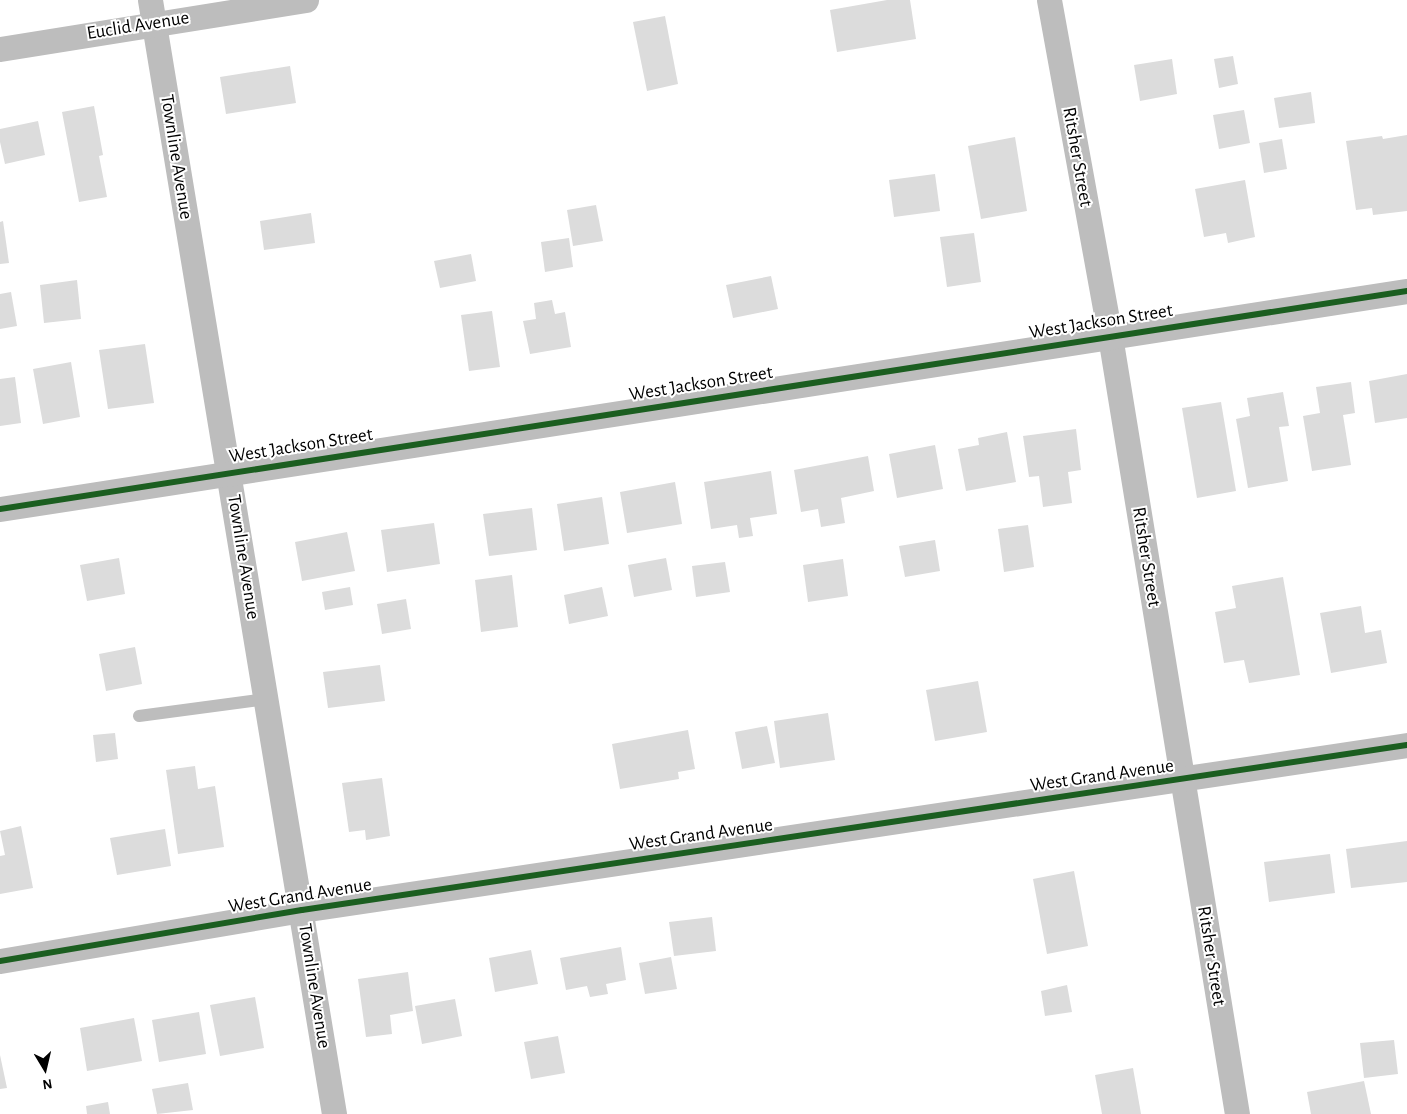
<!DOCTYPE html>
<style>
body{margin:0}
#map{position:relative;width:1407px;height:1114px;overflow:hidden;background:#fff;font-family:"Alegreya Sans",sans-serif}
div>[style]{position:absolute}
.building>*{inset:0;background:#dcdcdc}
.service>*{height:12px;margin:-6px;padding:0 6px;transform-origin:6px;border-radius:6px;background:#bdbdbd}
.minor>*{height:25px;margin:-12.5px;padding:0 12.5px;transform-origin:12.5px;border-radius:12.5px;background:#bdbdbd}
.cycleway>*{height:6px;margin:-3px;padding:0 3px;transform-origin:3px;border-radius:3px;background:#1b5e20}
span{translate:-50% -50%;white-space:nowrap;text-align:center;line-height:1.15;-webkit-text-stroke:4px #fff;paint-order:stroke}
.street-label{font-size:19px;color:#000}
.north{position:absolute;left:20px;top:1044px;width:50px;height:50px;-webkit-text-stroke:4px #fff;paint-order:stroke;rotate:171deg;font-size:14px;font-weight:700;line-height:20px;text-align:center;color:#000}
.north::after{content:'';display:block;margin:auto;width:18px;height:22px;background:#000;clip-path:polygon(50% 0,100% 100%,50% 72%,0 100%)}
</style>
<div id="map">
<div class="building">
<div style="clip-path:polygon(887px 0,910px 0,916px 39px,837px 52px,830px 10px)"></div>
<div style="clip-path:polygon(665px 16px,678px 84px,647px 91px,633px 22px)"></div>
<div style="clip-path:polygon(1233px 56px,1238px 84px,1219px 88px,1214px 59px)"></div>
<div style="clip-path:polygon(1172px 59px,1177px 94px,1140px 101px,1134px 65px)"></div>
<div style="clip-path:polygon(290px 66px,296px 103px,226px 114px,220px 77px)"></div>
<div style="clip-path:polygon(1311px 92px,1315px 123px,1279px 128px,1274px 98px)"></div>
<div style="clip-path:polygon(94px 106px,103px 155px,99px 156px,107px 197px,79px 202px,62px 112px)"></div>
<div style="clip-path:polygon(1244px 110px,1250px 143px,1219px 149px,1213px 115px)"></div>
<div style="clip-path:polygon(38px 121px,45px 155px,5px 164px,0 142px,0 129px)"></div>
<div style="clip-path:polygon(1407px 135px,1407px 211px,1373px 215px,1372px 208px,1356px 210px,1346px 141px,1382px 136px,1383px 139px)"></div>
<div style="clip-path:polygon(1015px 137px,1027px 211px,981px 219px,968px 146px)"></div>
<div style="clip-path:polygon(1282px 139px,1287px 169px,1264px 173px,1259px 143px)"></div>
<div style="clip-path:polygon(935px 174px,940px 211px,894px 217px,889px 180px)"></div>
<div style="clip-path:polygon(1245px 180px,1255px 237px,1228px 243px,1226px 233px,1204px 237px,1195px 189px)"></div>
<div style="clip-path:polygon(596px 205px,603px 241px,573px 246px,567px 210px)"></div>
<div style="clip-path:polygon(311px 213px,315px 243px,264px 250px,260px 221px)"></div>
<div style="clip-path:polygon(3px 221px,9px 263px,0 264px,0 222px)"></div>
<div style="clip-path:polygon(974px 233px,981px 282px,947px 287px,940px 237px)"></div>
<div style="clip-path:polygon(569px 238px,573px 267px,545px 272px,541px 242px)"></div>
<div style="clip-path:polygon(471px 254px,476px 281px,440px 288px,434px 261px)"></div>
<div style="clip-path:polygon(771px 276px,778px 309px,733px 318px,726px 285px)"></div>
<div style="clip-path:polygon(77px 280px,81px 319px,44px 323px,40px 285px)"></div>
<div style="clip-path:polygon(11px 292px,17px 326px,0 329px,0 294px)"></div>
<div style="clip-path:polygon(552px 300px,555px 314px,565px 312px,571px 347px,530px 354px,523px 321px,536px 319px,534px 303px)"></div>
<div style="clip-path:polygon(492px 311px,500px 367px,469px 371px,461px 315px)"></div>
<div style="clip-path:polygon(145px 344px,154px 403px,108px 409px,99px 350px)"></div>
<div style="clip-path:polygon(71px 362px,80px 417px,43px 424px,33px 369px)"></div>
<div style="clip-path:polygon(1407px 374px,1407px 418px,1375px 423px,1369px 381px)"></div>
<div style="clip-path:polygon(15px 377px,21px 423px,0 426px,0 379px)"></div>
<div style="clip-path:polygon(1351px 382px,1355px 413px,1343px 415px,1351px 465px,1312px 471px,1303px 416px,1320px 413px,1316px 387px)"></div>
<div style="clip-path:polygon(1283px 392px,1289px 426px,1279px 427px,1288px 481px,1248px 488px,1236px 419px,1250px 416px,1247px 398px)"></div>
<div style="clip-path:polygon(1221px 402px,1236px 491px,1197px 498px,1182px 408px)"></div>
<div style="clip-path:polygon(1076px 429px,1081px 470px,1068px 472px,1072px 503px,1043px 507px,1039px 476px,1029px 477px,1023px 436px)"></div>
<div style="clip-path:polygon(1007px 432px,1016px 482px,966px 491px,958px 449px,979px 445px,978px 438px)"></div>
<div style="clip-path:polygon(935px 445px,943px 489px,897px 498px,889px 454px)"></div>
<div style="clip-path:polygon(868px 456px,874px 491px,841px 498px,845px 523px,821px 527px,818px 509px,801px 512px,794px 470px)"></div>
<div style="clip-path:polygon(771px 471px,777px 514px,750px 518px,753px 536px,739px 538px,737px 525px,711px 529px,704px 482px)"></div>
<div style="clip-path:polygon(675px 482px,682px 524px,627px 533px,620px 492px)"></div>
<div style="clip-path:polygon(602px 497px,609px 544px,564px 551px,557px 504px)"></div>
<div style="clip-path:polygon(532px 508px,537px 550px,489px 556px,483px 514px)"></div>
<div style="clip-path:polygon(434px 523px,440px 564px,387px 572px,381px 530px)"></div>
<div style="clip-path:polygon(1028px 525px,1034px 567px,1004px 572px,998px 529px)"></div>
<div style="clip-path:polygon(347px 532px,355px 571px,302px 581px,295px 542px)"></div>
<div style="clip-path:polygon(935px 540px,940px 571px,905px 577px,899px 546px)"></div>
<div style="clip-path:polygon(119px 558px,125px 594px,87px 601px,80px 565px)"></div>
<div style="clip-path:polygon(666px 558px,672px 590px,634px 597px,628px 565px)"></div>
<div style="clip-path:polygon(843px 559px,848px 596px,808px 602px,803px 565px)"></div>
<div style="clip-path:polygon(725px 562px,730px 592px,696px 597px,692px 566px)"></div>
<div style="clip-path:polygon(512px 575px,518px 627px,481px 632px,475px 580px)"></div>
<div style="clip-path:polygon(1283px 577px,1300px 675px,1249px 683px,1244px 660px,1224px 663px,1215px 612px,1236px 608px,1232px 586px)"></div>
<div style="clip-path:polygon(350px 587px,353px 605px,325px 610px,322px 592px)"></div>
<div style="clip-path:polygon(602px 587px,608px 616px,569px 624px,564px 595px)"></div>
<div style="clip-path:polygon(406px 599px,411px 629px,382px 634px,377px 604px)"></div>
<div style="clip-path:polygon(1361px 606px,1365px 633px,1381px 630px,1387px 663px,1331px 673px,1320px 613px)"></div>
<div style="clip-path:polygon(135px 647px,142px 684px,106px 691px,99px 654px)"></div>
<div style="clip-path:polygon(380px 665px,385px 701px,328px 708px,323px 672px)"></div>
<div style="clip-path:polygon(978px 681px,987px 732px,935px 741px,926px 690px)"></div>
<div style="clip-path:polygon(828px 713px,835px 760px,780px 768px,774px 721px)"></div>
<div style="clip-path:polygon(767px 726px,775px 763px,742px 769px,735px 732px)"></div>
<div style="clip-path:polygon(688px 730px,695px 769px,678px 772px,679px 779px,620px 789px,612px 744px)"></div>
<div style="clip-path:polygon(115px 733px,118px 759px,96px 762px,93px 735px)"></div>
<div style="clip-path:polygon(195px 766px,198px 789px,215px 786px,224px 847px,178px 854px,166px 770px)"></div>
<div style="clip-path:polygon(382px 778px,390px 836px,366px 840px,365px 830px,349px 832px,342px 783px)"></div>
<div style="clip-path:polygon(21px 826px,33px 888px,0 894px,0 856px,5px 855px,0 831px)"></div>
<div style="clip-path:polygon(165px 829px,171px 866px,117px 875px,110px 838px)"></div>
<div style="clip-path:polygon(1407px 841px,1407px 882px,1351px 888px,1346px 849px)"></div>
<div style="clip-path:polygon(1330px 854px,1335px 893px,1269px 902px,1264px 862px)"></div>
<div style="clip-path:polygon(1074px 871px,1088px 946px,1047px 954px,1033px 879px)"></div>
<div style="clip-path:polygon(712px 917px,716px 951px,674px 956px,669px 922px)"></div>
<div style="clip-path:polygon(621px 947px,626px 980px,606px 984px,608px 994px,590px 997px,587px 986px,566px 990px,560px 958px)"></div>
<div style="clip-path:polygon(531px 950px,538px 984px,495px 992px,489px 958px)"></div>
<div style="clip-path:polygon(671px 957px,677px 989px,645px 994px,639px 963px)"></div>
<div style="clip-path:polygon(408px 972px,413px 1011px,390px 1015px,392px 1034px,366px 1037px,358px 979px)"></div>
<div style="clip-path:polygon(1067px 985px,1072px 1012px,1045px 1016px,1041px 991px)"></div>
<div style="clip-path:polygon(255px 997px,264px 1048px,220px 1056px,210px 1005px)"></div>
<div style="clip-path:polygon(455px 999px,462px 1036px,422px 1044px,415px 1006px)"></div>
<div style="clip-path:polygon(199px 1012px,206px 1054px,159px 1062px,152px 1020px)"></div>
<div style="clip-path:polygon(134px 1018px,142px 1061px,87px 1071px,80px 1028px)"></div>
<div style="clip-path:polygon(558px 1036px,565px 1073px,531px 1079px,524px 1042px)"></div>
<div style="clip-path:polygon(1394px 1040px,1398px 1074px,1364px 1078px,1360px 1043px)"></div>
<div style="clip-path:polygon(0 1055px,7px 1088px,0 1089px)"></div>
<div style="clip-path:polygon(1133px 1068px,1141px 1114px,1102px 1114px,1095px 1075px)"></div>
<div style="clip-path:polygon(1364px 1081px,1371px 1114px,1311px 1114px,1307px 1092px)"></div>
<div style="clip-path:polygon(188px 1083px,193px 1110px,157px 1114px,152px 1089px)"></div>
<div style="clip-path:polygon(108px 1102px,110px 1114px,87px 1114px,86px 1106px)"></div>
</div>
<div class="service">
<div style="left:139px;top:716px;width:129px;rotate:-7.6deg"></div>
</div>
<div class="minor">
<div style="left:150px;top:0;width:1129px;rotate:80.62deg"></div>
<div style="left:1049px;top:0;width:341px;rotate:79.7deg"></div>
<div style="left:1110px;top:336px;width:788px;rotate:80.73deg"></div>
<div style="left:0;top:49px;width:310px;rotate:-9.1deg"></div>
<div style="left:0;top:509px;width:1424px;rotate:-8.81deg"></div>
<div style="left:0;top:961px;width:306px;rotate:-9.6deg"></div>
<div style="left:302px;top:910px;width:1117px;rotate:-8.49deg"></div>
</div>
<div class="cycleway">
<div style="left:0;top:509px;width:1424px;rotate:-8.81deg"></div>
<div style="left:0;top:961px;width:306px;rotate:-9.6deg"></div>
<div style="left:302px;top:910px;width:1117px;rotate:-8.49deg"></div>
</div>
<div class="street-label">
<span style="left:138px;top:26px;rotate:-9deg">Euclid Avenue</span>
<span style="left:176px;top:157px;rotate:81deg">Townline Avenue</span>
<span style="left:1077px;top:157px;rotate:80deg">Ritsher Street</span>
<span style="left:1101px;top:322px;rotate:-9deg">West Jackson Street</span>
<span style="left:701px;top:384px;rotate:-9deg">West Jackson Street</span>
<span style="left:301px;top:446px;rotate:-9deg">West Jackson Street</span>
<span style="left:243px;top:557px;rotate:81deg">Townline Avenue</span>
<span style="left:1146px;top:557px;rotate:81deg">Ritsher Street</span>
<span style="left:1102px;top:776px;rotate:-8deg">West Grand Avenue</span>
<span style="left:701px;top:835px;rotate:-8deg">West Grand Avenue</span>
<span style="left:300px;top:896px;rotate:-9deg">West Grand Avenue</span>
<span style="left:1211px;top:956px;rotate:81deg">Ritsher Street</span>
<span style="left:314px;top:986px;rotate:81deg">Townline Avenue</span>
</div>
<div class="north">N</div>
</div>
